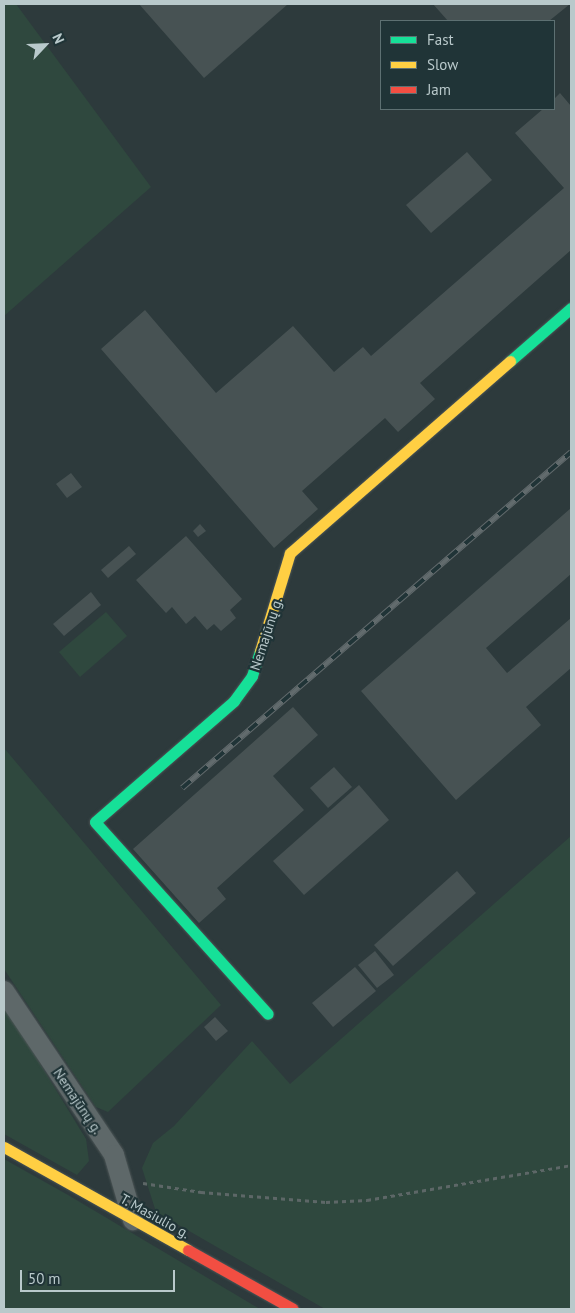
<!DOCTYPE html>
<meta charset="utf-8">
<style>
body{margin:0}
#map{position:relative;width:575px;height:1313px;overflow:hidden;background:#2d3a3c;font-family:"PT Sans",sans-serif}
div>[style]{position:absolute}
.green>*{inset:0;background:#2f483e}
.building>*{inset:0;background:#475253}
.path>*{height:3px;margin-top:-1.5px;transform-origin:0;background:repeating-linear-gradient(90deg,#5d6767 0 4px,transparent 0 8px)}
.roads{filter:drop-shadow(0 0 1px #4c5556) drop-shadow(0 0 1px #4c5556)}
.street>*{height:20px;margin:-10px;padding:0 10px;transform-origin:10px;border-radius:10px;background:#5e6869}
.fast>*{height:11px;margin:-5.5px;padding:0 5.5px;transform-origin:5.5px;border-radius:5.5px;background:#16e098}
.slow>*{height:11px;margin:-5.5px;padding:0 5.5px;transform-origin:5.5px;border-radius:5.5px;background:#ffcf43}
.jam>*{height:11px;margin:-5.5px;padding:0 5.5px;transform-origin:5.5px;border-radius:5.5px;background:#f24e42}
.rail>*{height:5.5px;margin-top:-2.75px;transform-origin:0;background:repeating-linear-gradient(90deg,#203437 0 11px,#626b6d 0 22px);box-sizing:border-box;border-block:1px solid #626b6d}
span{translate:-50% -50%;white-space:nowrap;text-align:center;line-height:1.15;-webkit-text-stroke:4.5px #203437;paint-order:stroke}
.street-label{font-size:14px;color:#b9c9cb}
.frame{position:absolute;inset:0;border:5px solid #b9c9cb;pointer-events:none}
.legend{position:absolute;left:380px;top:20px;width:175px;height:90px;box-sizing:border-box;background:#203437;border:1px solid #5d7072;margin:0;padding:6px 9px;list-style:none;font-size:15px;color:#b9c9cb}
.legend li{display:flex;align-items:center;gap:10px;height:25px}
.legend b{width:25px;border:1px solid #5d7072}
.north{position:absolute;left:20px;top:20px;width:50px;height:50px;-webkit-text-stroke:4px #203437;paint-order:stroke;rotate:65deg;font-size:14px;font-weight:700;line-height:20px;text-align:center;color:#b9c9cb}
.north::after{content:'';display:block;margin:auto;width:18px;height:22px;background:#b9c9cb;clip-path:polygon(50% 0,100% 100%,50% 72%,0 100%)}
.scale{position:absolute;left:20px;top:1270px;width:155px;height:22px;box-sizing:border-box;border:2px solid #b9c9cb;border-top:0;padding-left:6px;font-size:15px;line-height:18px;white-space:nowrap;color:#b9c9cb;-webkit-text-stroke:4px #203437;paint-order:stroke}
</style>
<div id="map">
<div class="green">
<div style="clip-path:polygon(4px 4px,16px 4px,151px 187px,4px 316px)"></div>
<div style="clip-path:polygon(106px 612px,127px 636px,80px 677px,59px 652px)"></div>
<div style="clip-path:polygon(4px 748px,221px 1005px,108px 1112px,96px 1107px,4px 969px)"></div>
<div style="clip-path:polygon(571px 836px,571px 1309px,325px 1309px,156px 1212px,142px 1168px,153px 1143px,174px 1126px,252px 1041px,290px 1084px)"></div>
<div style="clip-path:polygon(4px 1005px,86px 1139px,89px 1161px,77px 1175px,4px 1134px)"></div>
<div style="clip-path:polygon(4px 1159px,68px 1195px,260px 1309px,4px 1309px)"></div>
</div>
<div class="building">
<div style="clip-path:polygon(139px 4px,288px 4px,204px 78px)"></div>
<div style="clip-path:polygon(433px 4px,570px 4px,549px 21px,448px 21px)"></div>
<div style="clip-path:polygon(560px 93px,571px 106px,571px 250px,420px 383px,435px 399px,398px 432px,385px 418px,302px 491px,318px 509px,274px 548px,101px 349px,145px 310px,216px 393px,293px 326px,334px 372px,363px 347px,371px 356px,564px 188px,515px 133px,543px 109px,554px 109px,554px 99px)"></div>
<div style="clip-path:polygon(467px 152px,492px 180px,431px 233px,406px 205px)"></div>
<div style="clip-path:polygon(71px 473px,82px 487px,67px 498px,56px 484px)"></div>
<div style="clip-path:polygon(571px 508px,571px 574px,486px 648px,507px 673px,571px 618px,571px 668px,526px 707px,541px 725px,456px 800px,361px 691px)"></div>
<div style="clip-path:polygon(200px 524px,206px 531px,198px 537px,193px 531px)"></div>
<div style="clip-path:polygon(186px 536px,242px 599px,230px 610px,236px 618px,221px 631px,214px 624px,207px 630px,195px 616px,186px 624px,172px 607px,166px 613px,136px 580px)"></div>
<div style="clip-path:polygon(129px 546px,136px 554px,108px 578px,101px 570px)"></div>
<div style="clip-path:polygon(91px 592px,101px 605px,64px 636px,53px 624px)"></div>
<div style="clip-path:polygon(293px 707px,318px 735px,273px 776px,304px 810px,217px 888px,226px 899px,199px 923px,133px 849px)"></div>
<div style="clip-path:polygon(334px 767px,352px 787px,328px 808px,310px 788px)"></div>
<div style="clip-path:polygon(359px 785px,389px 820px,304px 895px,273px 861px)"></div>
<div style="clip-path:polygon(457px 871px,476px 893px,393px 966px,374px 945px)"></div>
<div style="clip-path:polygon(375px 951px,394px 975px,377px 988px,358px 965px)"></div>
<div style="clip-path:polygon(355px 967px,376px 991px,333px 1027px,312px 1003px)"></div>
<div style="clip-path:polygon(215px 1017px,228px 1031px,216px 1041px,204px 1027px)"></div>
</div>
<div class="path">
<div style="left:143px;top:1183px;width:59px;rotate:8.8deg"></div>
<div style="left:201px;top:1192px;width:125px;rotate:4.6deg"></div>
<div style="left:326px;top:1202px;width:41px;rotate:-2.8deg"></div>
<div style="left:367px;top:1200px;width:207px;rotate:-9.7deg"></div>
</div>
<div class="roads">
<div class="street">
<div style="left:4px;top:991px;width:197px;rotate:56.1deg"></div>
<div style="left:114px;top:1155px;width:68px;rotate:73.7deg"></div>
</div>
<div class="fast">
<div style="left:510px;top:361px;width:81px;rotate:-41deg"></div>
<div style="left:260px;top:651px;width:26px;rotate:108deg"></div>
<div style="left:252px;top:676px;width:31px;rotate:126deg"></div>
<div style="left:234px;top:701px;width:184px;rotate:139deg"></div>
<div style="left:95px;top:822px;width:258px;rotate:48deg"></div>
</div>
<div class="slow">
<div style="left:260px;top:651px;width:102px;rotate:-73deg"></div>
<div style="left:290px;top:553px;width:292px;rotate:-41.1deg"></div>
<div style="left:4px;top:1147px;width:211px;rotate:29.2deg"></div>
</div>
<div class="jam">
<div style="left:188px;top:1250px;width:120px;rotate:29.3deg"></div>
</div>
</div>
<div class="rail">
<div style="left:182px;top:788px;width:514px;rotate:-40.82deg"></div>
</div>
<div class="street-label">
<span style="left:266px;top:634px;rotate:-72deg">Nemajūnų g.</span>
<span style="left:78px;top:1101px;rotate:56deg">Nemajūnų g.</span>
<span style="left:155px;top:1216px;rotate:29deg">T. Masiulio g.</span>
</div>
<div class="frame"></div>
<ul class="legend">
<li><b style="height:6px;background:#16e098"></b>Fast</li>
<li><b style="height:6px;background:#ffcf43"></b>Slow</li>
<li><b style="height:6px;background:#f24e42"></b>Jam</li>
</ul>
<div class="north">N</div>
<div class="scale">50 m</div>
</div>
